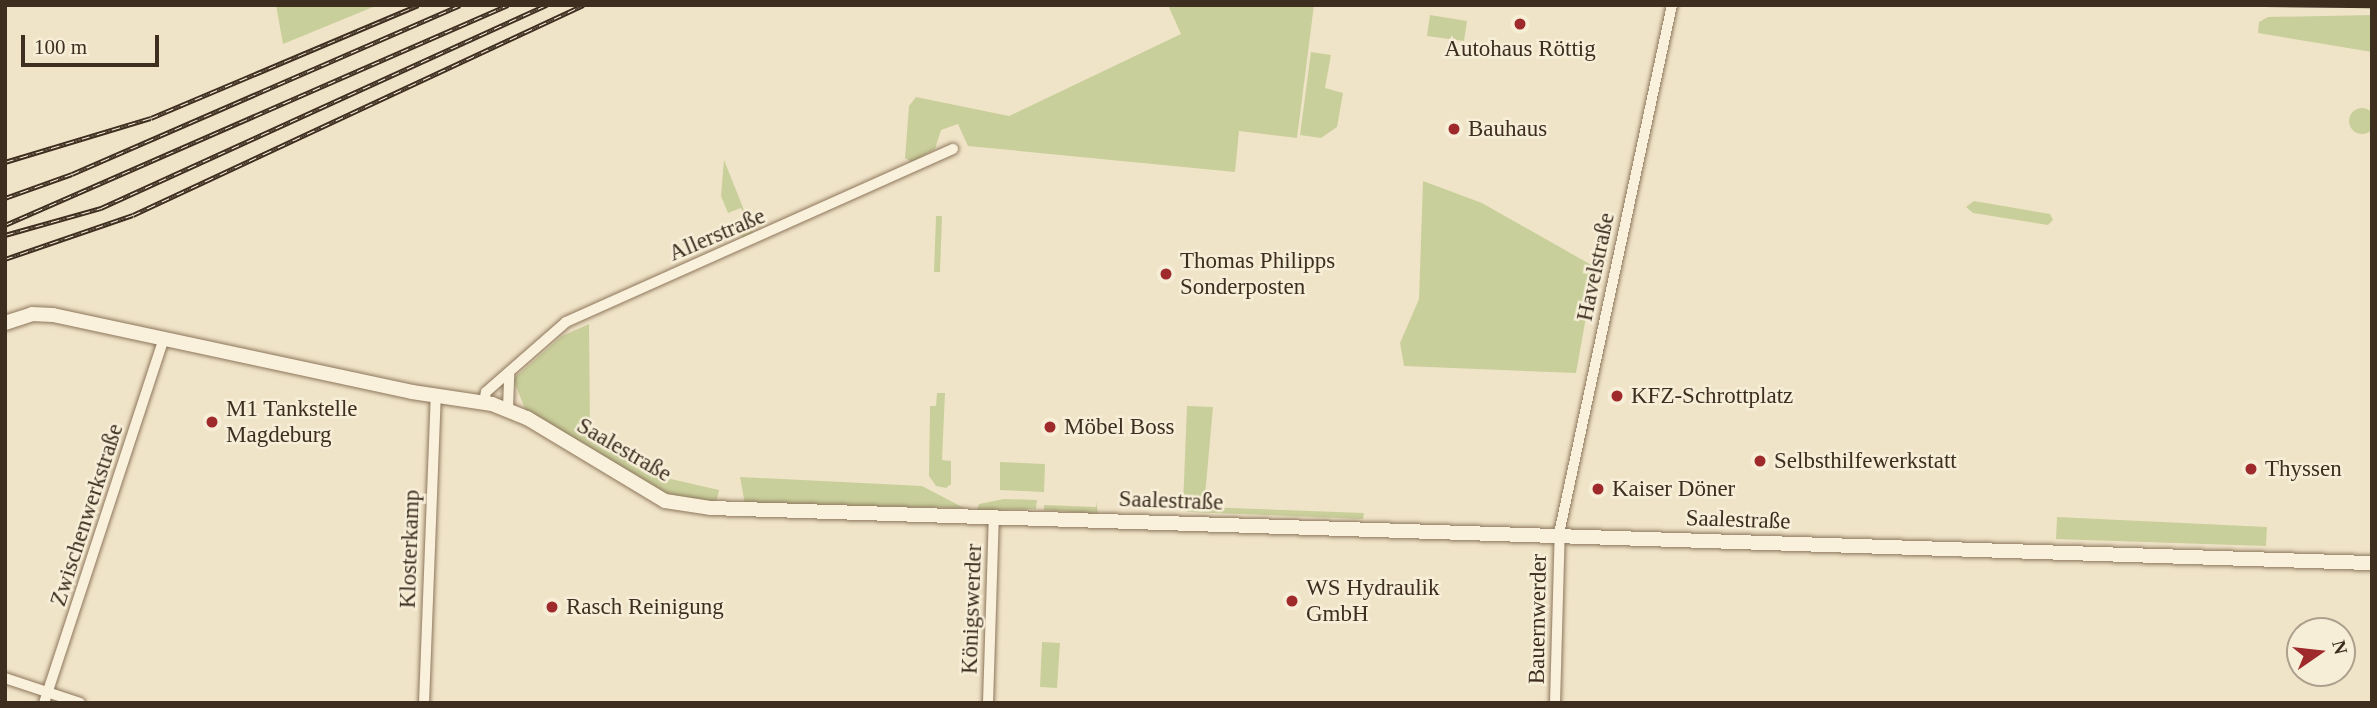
<!DOCTYPE html>
<meta charset="utf-8">
<style>
body{margin:0}
#map{position:relative;width:2377px;height:708px;overflow:hidden;background:#f0e4c8;font-family:Georgia,serif}
div>[style]{position:absolute}
.green>*{inset:0;background:#c9cf9b}
.round{border-radius:50%}
.roads{filter:drop-shadow(0 0 2px #8d765c) drop-shadow(0 0 2px #8d765c)}
.minor>*{height:10px;margin:-5px;padding:0 5px;transform-origin:5px;border-radius:5px;background:#faf1dc}
.secondary>*{height:14px;margin:-7px;padding:0 7px;transform-origin:7px;border-radius:7px;background:#faf1dc}
.tram>*{height:2px;margin:-1px;padding:0 1px;transform-origin:1px;border-radius:1px;background:#3d2e20}
.rail>*{height:5px;margin-top:-2.5px;transform-origin:0;background:repeating-linear-gradient(90deg,#f7eed8 0 8px,#3d2e20 0 16px);box-sizing:border-box;border-block:2px solid #3d2e20}
.dots>*{width:19px;height:19px;translate:-50% -50%;box-sizing:border-box;border:4px solid #f7eed8;border-radius:50%}
span{translate:-50% -50%;white-space:nowrap;text-align:center;line-height:1.15;-webkit-text-stroke:5px #f7eed8;paint-order:stroke}
.poi-label{font-size:23px;color:#3d2e20}
.left{translate:0 -50%;text-align:left}
.street-label{font-size:23px;color:#3d2e20}
.frame{position:absolute;inset:0;border:7px solid #3d2e20;pointer-events:none}
.north{position:absolute;left:2286px;top:617px;width:70px;height:70px;box-sizing:border-box;background:#f7eed8;border:2px solid #ada18e;border-radius:50%;rotate:76deg;font-size:19px;font-weight:700;line-height:28px;text-align:center;color:#3d2e20}
.north::after{content:'';display:block;margin:auto;width:24px;height:32px;background:#9e2a2b;clip-path:polygon(50% 0,100% 100%,50% 72%,0 100%)}
.scale{position:absolute;left:21px;top:35px;width:138px;height:32px;box-sizing:border-box;border:4px solid #3d2e20;border-top:0;padding-left:9px;font-size:21px;line-height:24px;white-space:nowrap;color:#3d2e20;-webkit-text-stroke:5px #f7eed8;paint-order:stroke}
</style>
<div id="map">
<div class="green">
<div style="clip-path:polygon(276px 5px,378px 5px,283px 44px)"></div>
<div style="clip-path:polygon(1168px 5px,1314px 5px,1297px 138px,1239px 131px,1235px 172px,968px 146px,958px 124px,941px 130px,935px 149px,912px 162px,905px 158px,909px 106px,916px 97px,1009px 116px,1181px 34px)"></div>
<div style="clip-path:polygon(1430px 15px,1467px 21px,1464px 41px,1427px 36px)"></div>
<div style="clip-path:polygon(2372px 15px,2372px 52px,2258px 33px,2259px 22px,2268px 17px)"></div>
<div style="clip-path:polygon(1311px 52px,1331px 55px,1325px 88px,1343px 93px,1337px 127px,1321px 138px,1300px 135px)"></div>
<div class="round" style="left:2349px;top:108px;width:26px;height:26px"></div>
<div style="clip-path:polygon(724px 160px,754px 235px,743px 238px,735px 226px,746px 221px,741px 208px,728px 213px,721px 196px)"></div>
<div style="clip-path:polygon(1423px 181px,1482px 203px,1595px 267px,1576px 373px,1404px 366px,1400px 343px,1419px 299px)"></div>
<div style="clip-path:polygon(1974px 201px,2050px 214px,2053px 220px,2048px 225px,1973px 213px,1966px 207px)"></div>
<div style="clip-path:polygon(936px 216px,942px 216px,940px 272px,934px 272px)"></div>
<div style="clip-path:polygon(589px 324px,590px 429px,671px 479px,719px 490px,716px 503px,665px 495px,526px 411px,513px 379px,562px 336px)"></div>
<div style="clip-path:polygon(937px 393px,945px 393px,942px 460px,951px 461px,951px 484px,946px 488px,936px 486px,929px 476px,930px 406px,936px 406px)"></div>
<div style="clip-path:polygon(1187px 406px,1213px 407px,1204px 507px,1364px 513px,1363px 519px,1188px 512px,1183px 505px)"></div>
<div style="clip-path:polygon(1000px 462px,1045px 464px,1044px 492px,1000px 490px)"></div>
<div style="clip-path:polygon(740px 477px,922px 486px,964px 508px,745px 504px)"></div>
<div style="clip-path:polygon(1004px 499px,1037px 500px,1036px 509px,977px 510px,979px 504px)"></div>
<div style="clip-path:polygon(1096px 501px,1098px 514px,1044px 510px,1044px 505px,1096px 507px)"></div>
<div style="clip-path:polygon(2057px 517px,2267px 527px,2266px 546px,2056px 539px)"></div>
<div style="clip-path:polygon(1042px 642px,1060px 643px,1057px 688px,1040px 687px)"></div>
</div>
<div class="roads">
<div class="minor">
<div style="left:484px;top:402px;width:10px;rotate:-79deg"></div>
<div style="left:486px;top:392px;width:106px;rotate:-41.2deg"></div>
<div style="left:566px;top:322px;width:424px;rotate:-24.1deg"></div>
<div style="left:508px;top:409px;width:36px;rotate:-88deg"></div>
<div style="left:5px;top:678px;width:79px;rotate:18.4deg"></div>
<div style="left:44px;top:703px;width:383px;rotate:-71.8deg"></div>
<div style="left:424px;top:703px;width:307px;rotate:-87.8deg"></div>
<div style="left:988px;top:703px;width:186px;rotate:-88.2deg"></div>
<div style="left:1555px;top:703px;width:174px;rotate:-88.4deg"></div>
<div style="left:1560px;top:529px;width:536px;rotate:-77.94deg"></div>
</div>
<div class="secondary">
<div style="left:5px;top:323px;width:28px;rotate:-18deg"></div>
<div style="left:32px;top:314px;width:21px;rotate:3deg"></div>
<div style="left:53px;top:315px;width:367px;rotate:12.1deg"></div>
<div style="left:412px;top:392px;width:81px;rotate:8.5deg"></div>
<div style="left:492px;top:404px;width:38px;rotate:22deg"></div>
<div style="left:527px;top:418px;width:161px;rotate:31deg"></div>
<div style="left:665px;top:501px;width:47px;rotate:8.7deg"></div>
<div style="left:711px;top:508px;width:1662px;rotate:1.9deg"></div>
</div>
</div>
<div class="tram">
<div style="left:2168px;top:5px;width:204px;rotate:0.6deg"></div>
</div>
<div class="rail">
<div style="left:5px;top:162px;width:152px;rotate:-16.8deg"></div>
<div style="left:151px;top:118px;width:290px;rotate:-22.9deg"></div>
<div style="left:5px;top:198px;width:71px;rotate:-19.7deg"></div>
<div style="left:72px;top:174px;width:423px;rotate:-23.5deg"></div>
<div style="left:5px;top:225px;width:549px;rotate:-23.62deg"></div>
<div style="left:5px;top:235px;width:100px;rotate:-15.7deg"></div>
<div style="left:101px;top:208px;width:490px;rotate:-24.5deg"></div>
<div style="left:5px;top:259px;width:135px;rotate:-19deg"></div>
<div style="left:133px;top:215px;width:497px;rotate:-25deg"></div>
</div>
<div class="dots">
<div style="left:1520px;top:24px;background:#9e2a2b"></div>
<div style="left:1454px;top:129px;background:#9e2a2b"></div>
<div style="left:1166px;top:274px;background:#9e2a2b"></div>
<div style="left:1617px;top:396px;background:#9e2a2b"></div>
<div style="left:212px;top:422px;background:#9e2a2b"></div>
<div style="left:1050px;top:427px;background:#9e2a2b"></div>
<div style="left:1760px;top:461px;background:#9e2a2b"></div>
<div style="left:2251px;top:469px;background:#9e2a2b"></div>
<div style="left:1598px;top:489px;background:#9e2a2b"></div>
<div style="left:1292px;top:601px;background:#9e2a2b"></div>
<div style="left:552px;top:607px;background:#9e2a2b"></div>
</div>
<div class="poi-label">
<span style="left:1520px;top:49px">Autohaus Röttig</span>
<span class="left" style="left:1468px;top:129px">Bauhaus</span>
<span class="left" style="left:1180px;top:274px">Thomas Philipps<br>Sonderposten</span>
<span class="left" style="left:1631px;top:396px">KFZ-Schrottplatz</span>
<span class="left" style="left:226px;top:422px">M1 Tankstelle<br>Magdeburg</span>
<span class="left" style="left:1064px;top:427px">Möbel Boss</span>
<span class="left" style="left:1774px;top:461px">Selbsthilfewerkstatt</span>
<span class="left" style="left:2265px;top:469px">Thyssen</span>
<span class="left" style="left:1612px;top:489px">Kaiser Döner</span>
<span class="left" style="left:1306px;top:601px">WS Hydraulik<br>GmbH</span>
<span class="left" style="left:566px;top:607px">Rasch Reinigung</span>
</div>
<div class="street-label">
<span style="left:717px;top:235px;rotate:-23deg">Allerstraße</span>
<span style="left:1596px;top:267px;rotate:-78deg">Havelstraße</span>
<span style="left:624px;top:450px;rotate:30deg">Saalestraße</span>
<span style="left:1171px;top:501px;rotate:2deg">Saalestraße</span>
<span style="left:87px;top:515px;rotate:-72deg">Zwischenwerkstraße</span>
<span style="left:1738px;top:520px;rotate:2deg">Saalestraße</span>
<span style="left:410px;top:549px;rotate:-88deg">Klosterkamp</span>
<span style="left:972px;top:609px;rotate:-88deg">Königswerder</span>
<span style="left:1538px;top:619px;rotate:-89deg">Bauernwerder</span>
</div>
<div class="frame"></div>
<div class="north">N</div>
<div class="scale">100 m</div>
</div>
